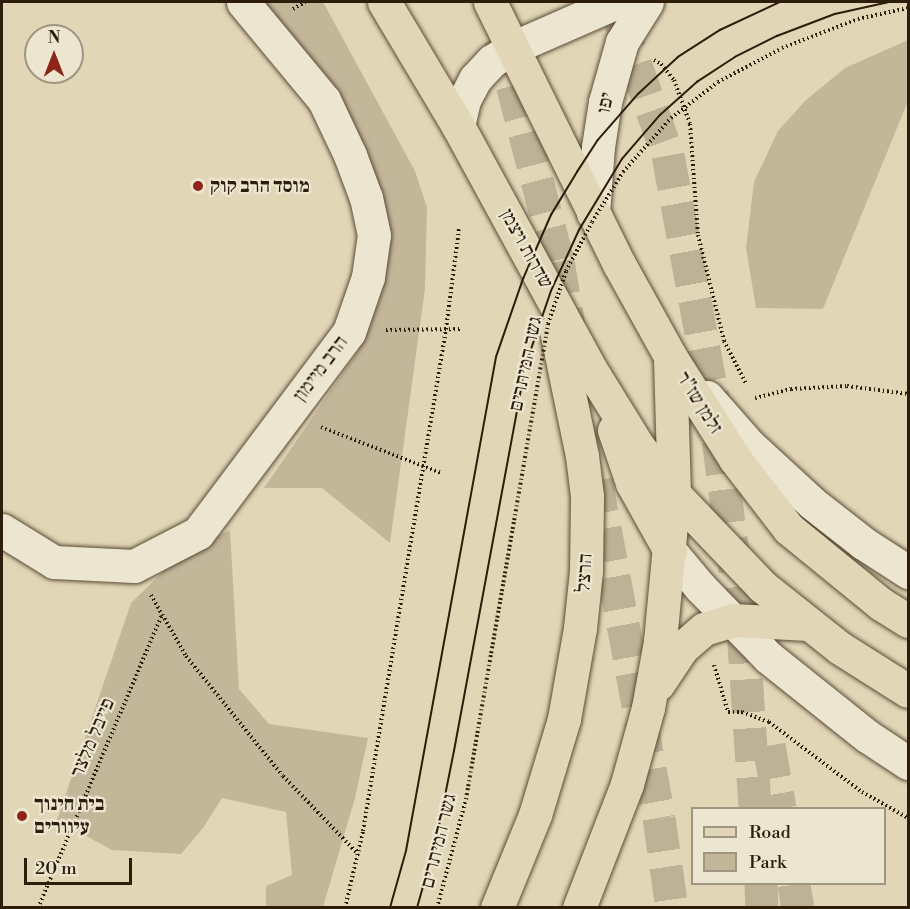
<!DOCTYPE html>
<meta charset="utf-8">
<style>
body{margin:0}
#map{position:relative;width:910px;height:909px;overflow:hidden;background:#e1d7b7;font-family:"Libre Bodoni","Frank Ruhl Libre",serif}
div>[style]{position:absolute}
.green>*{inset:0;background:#c3b79a}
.highway-tunnel>*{height:33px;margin-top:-16.5px;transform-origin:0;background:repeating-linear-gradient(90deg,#bdb295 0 33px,transparent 0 49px)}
.path>*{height:4px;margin-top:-2px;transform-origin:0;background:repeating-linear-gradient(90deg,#2f1d0c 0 1.5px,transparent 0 4.5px)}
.roads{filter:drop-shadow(0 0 2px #5c4c37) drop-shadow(0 0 2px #5c4c37)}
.minor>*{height:33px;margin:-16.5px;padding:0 16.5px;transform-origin:16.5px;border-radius:16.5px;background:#ece5d0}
.major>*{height:33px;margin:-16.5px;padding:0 16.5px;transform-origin:16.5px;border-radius:16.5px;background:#e1d7b7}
.tram>*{height:1.5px;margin:-0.75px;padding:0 0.75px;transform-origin:0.75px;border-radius:0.75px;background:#2f1d0c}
.path-bridge>*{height:4px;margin-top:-2px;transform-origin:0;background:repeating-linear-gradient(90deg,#2f1d0c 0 1.5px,transparent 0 4.5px)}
.dots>*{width:16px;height:16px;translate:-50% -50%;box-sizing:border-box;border:3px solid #ece5d0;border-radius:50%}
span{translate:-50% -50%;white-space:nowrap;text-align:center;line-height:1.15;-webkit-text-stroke:4.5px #ece5d0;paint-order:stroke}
.street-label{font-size:20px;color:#2f1d0c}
.poi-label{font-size:20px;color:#2f1d0c;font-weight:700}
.left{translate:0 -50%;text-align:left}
.frame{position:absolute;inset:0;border:3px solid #2f1d0c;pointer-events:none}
.legend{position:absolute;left:691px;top:807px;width:195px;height:78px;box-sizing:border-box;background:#ece5d0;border:2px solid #a09582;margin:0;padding:8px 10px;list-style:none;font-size:18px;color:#2f1d0c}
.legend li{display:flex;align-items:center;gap:12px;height:30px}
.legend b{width:30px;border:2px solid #a09582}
.north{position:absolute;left:24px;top:24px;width:60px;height:60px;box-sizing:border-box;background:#ece5d0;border:2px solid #a09582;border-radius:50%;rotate:0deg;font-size:16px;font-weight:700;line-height:24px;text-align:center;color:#2f1d0c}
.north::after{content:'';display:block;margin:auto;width:21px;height:27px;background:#8f2418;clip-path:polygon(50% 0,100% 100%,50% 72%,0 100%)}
.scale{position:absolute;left:24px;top:858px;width:108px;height:27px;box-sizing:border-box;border:3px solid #2f1d0c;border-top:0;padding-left:8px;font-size:18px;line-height:21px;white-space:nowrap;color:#2f1d0c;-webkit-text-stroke:4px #ece5d0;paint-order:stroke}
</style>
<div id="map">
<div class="green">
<div style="clip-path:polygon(262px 2px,323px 2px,415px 171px,427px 208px,425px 289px,390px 543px,322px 488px,264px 488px,358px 351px,377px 293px,381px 225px)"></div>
<div style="clip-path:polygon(908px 40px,908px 101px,823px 309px,756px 308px,746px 248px,754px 182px,778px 131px,806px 100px,845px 68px)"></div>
<div style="clip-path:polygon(230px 530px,239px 689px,269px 724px,368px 738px,355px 798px,323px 907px,266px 907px,266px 886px,292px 875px,286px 812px,222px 798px,203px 828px,181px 854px,112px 850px,57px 820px,131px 603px,178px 557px)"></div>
</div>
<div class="highway-tunnel">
<div style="left:619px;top:18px;width:145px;rotate:70.3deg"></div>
<div style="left:668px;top:155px;width:241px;rotate:79.5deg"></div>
<div style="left:712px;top:392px;width:240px;rotate:82.6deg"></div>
<div style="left:743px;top:630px;width:178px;rotate:86.1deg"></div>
<div style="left:500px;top:38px;width:230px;rotate:75.4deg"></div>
<div style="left:558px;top:261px;width:66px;rotate:80.4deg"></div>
<div style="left:596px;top:480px;width:344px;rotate:79.4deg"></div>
<div style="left:659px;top:818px;width:91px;rotate:81.8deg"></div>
<div style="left:769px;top:745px;width:64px;rotate:80.1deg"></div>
<div style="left:761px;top:884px;width:24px;rotate:88deg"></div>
<div style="left:794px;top:884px;width:24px;rotate:81deg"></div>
</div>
<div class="path">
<div style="left:293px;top:9px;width:14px;rotate:-30deg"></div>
<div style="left:654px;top:60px;width:8px;rotate:30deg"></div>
<div style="left:661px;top:64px;width:21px;rotate:51deg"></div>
<div style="left:674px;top:80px;width:47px;rotate:70deg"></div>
<div style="left:690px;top:124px;width:111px;rotate:85.9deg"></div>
<div style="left:698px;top:235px;width:109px;rotate:76.2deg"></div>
<div style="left:724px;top:341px;width:48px;rotate:62.9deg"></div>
<div style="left:386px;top:330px;width:76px;rotate:-0.8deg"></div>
<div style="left:755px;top:398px;width:37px;rotate:-14deg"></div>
<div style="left:791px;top:389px;width:56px;rotate:-3.1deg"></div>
<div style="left:847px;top:386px;width:62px;rotate:7.5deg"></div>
<div style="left:321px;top:427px;width:129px;rotate:21deg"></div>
<div style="left:151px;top:595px;width:70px;rotate:60.2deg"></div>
<div style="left:186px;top:656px;width:154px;rotate:51.1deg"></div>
<div style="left:283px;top:776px;width:108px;rotate:46.1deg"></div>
<div style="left:714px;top:665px;width:49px;rotate:73.4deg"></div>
<div style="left:728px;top:712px;width:14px"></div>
<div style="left:742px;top:712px;width:29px;rotate:20deg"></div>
<div style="left:769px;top:722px;width:116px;rotate:37deg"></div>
<div style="left:862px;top:792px;width:53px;rotate:29.5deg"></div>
<div style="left:38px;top:908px;width:319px;rotate:-67.1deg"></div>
<div style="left:345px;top:908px;width:79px;rotate:-76.8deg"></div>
<div style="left:363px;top:831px;width:509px;rotate:-80.61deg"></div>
<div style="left:446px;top:329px;width:101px;rotate:-82.6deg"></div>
</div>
<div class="roads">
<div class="minor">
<div style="left:458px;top:126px;width:27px;rotate:-77deg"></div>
<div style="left:464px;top:100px;width:24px;rotate:-62deg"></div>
<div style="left:475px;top:79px;width:25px;rotate:-47deg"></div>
<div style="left:492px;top:61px;width:24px;rotate:-33deg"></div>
<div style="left:512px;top:48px;width:115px;rotate:-23.7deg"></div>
<div style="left:593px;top:213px;width:66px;rotate:-85.7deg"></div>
<div style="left:598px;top:147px;width:46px;rotate:-81.2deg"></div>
<div style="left:605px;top:102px;width:62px;rotate:-74.2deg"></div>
<div style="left:622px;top:42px;width:47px;rotate:-58deg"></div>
<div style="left:707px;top:397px;width:64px;rotate:48.8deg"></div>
<div style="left:749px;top:445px;width:86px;rotate:42.6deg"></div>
<div style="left:812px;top:503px;width:65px;rotate:38.1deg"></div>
<div style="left:863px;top:543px;width:54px;rotate:32.8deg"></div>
<div style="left:2px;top:530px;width:61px;rotate:31.6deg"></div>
<div style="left:54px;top:562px;width:80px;rotate:2.9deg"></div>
<div style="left:134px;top:566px;width:72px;rotate:-27.3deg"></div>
<div style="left:198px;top:533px;width:251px;rotate:-53.1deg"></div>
<div style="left:349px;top:332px;width:58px;rotate:-70.9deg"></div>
<div style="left:368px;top:277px;width:42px;rotate:-81.9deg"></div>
<div style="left:374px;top:235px;width:38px;rotate:-102deg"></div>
<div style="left:366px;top:198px;width:46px;rotate:-110.4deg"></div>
<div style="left:350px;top:155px;width:61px;rotate:-115.3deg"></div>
<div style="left:324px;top:100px;width:127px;rotate:-129.6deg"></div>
<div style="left:670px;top:551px;width:47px;rotate:50.2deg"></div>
<div style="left:700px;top:587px;width:98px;rotate:45.8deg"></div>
<div style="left:768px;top:657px;width:127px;rotate:38.6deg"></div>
<div style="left:867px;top:736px;width:49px;rotate:33.4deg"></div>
</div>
<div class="major">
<div style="left:384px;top:2px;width:144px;rotate:59.2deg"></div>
<div style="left:458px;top:126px;width:278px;rotate:61.4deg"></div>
<div style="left:591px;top:370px;width:89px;rotate:58.3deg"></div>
<div style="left:638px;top:446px;width:60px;rotate:53.1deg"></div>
<div style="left:674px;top:494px;width:129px;rotate:46.3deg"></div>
<div style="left:763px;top:587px;width:98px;rotate:38.4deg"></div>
<div style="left:840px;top:648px;width:80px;rotate:32.3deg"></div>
<div style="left:490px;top:2px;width:292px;rotate:63.8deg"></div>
<div style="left:619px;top:264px;width:105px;rotate:61deg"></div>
<div style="left:670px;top:356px;width:122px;rotate:57.7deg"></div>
<div style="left:735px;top:459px;width:88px;rotate:52.4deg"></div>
<div style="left:789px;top:529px;width:119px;rotate:39.2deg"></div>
<div style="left:881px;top:604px;width:32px;rotate:32deg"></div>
<div style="left:614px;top:430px;width:56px;rotate:71.2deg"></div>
<div style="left:632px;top:483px;width:78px;rotate:60.8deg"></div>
<div style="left:658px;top:684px;width:43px;rotate:-56.3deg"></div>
<div style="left:682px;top:648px;width:29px;rotate:-41deg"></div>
<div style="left:704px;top:629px;width:30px;rotate:-17deg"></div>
<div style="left:733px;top:620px;width:75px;rotate:3.1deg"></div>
<div style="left:497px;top:908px;width:100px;rotate:-67.8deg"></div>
<div style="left:535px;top:815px;width:100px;rotate:-73.2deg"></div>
<div style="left:564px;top:719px;width:92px;rotate:-80deg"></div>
<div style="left:580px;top:628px;width:57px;rotate:-84deg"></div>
<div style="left:586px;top:571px;width:75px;rotate:-89.2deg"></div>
<div style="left:587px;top:496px;width:40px;rotate:-97.1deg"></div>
<div style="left:582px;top:456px;width:129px;rotate:-101.7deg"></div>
<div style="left:579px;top:908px;width:133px;rotate:-68.8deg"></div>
<div style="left:627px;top:784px;width:79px;rotate:-74.6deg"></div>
<div style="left:648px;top:708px;width:68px;rotate:-79.8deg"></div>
<div style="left:660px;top:641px;width:148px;rotate:-84.6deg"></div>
<div style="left:674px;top:494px;width:135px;rotate:-91.7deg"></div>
</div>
</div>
<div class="tram">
<div style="left:390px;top:908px;width:59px;rotate:-74.3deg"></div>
<div style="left:406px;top:851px;width:502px;rotate:-79.67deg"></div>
<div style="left:496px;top:357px;width:83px;rotate:-70.9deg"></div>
<div style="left:523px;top:279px;width:70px;rotate:-66.4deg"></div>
<div style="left:551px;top:215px;width:50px;rotate:-58.8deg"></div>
<div style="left:577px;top:172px;width:37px;rotate:-57deg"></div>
<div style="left:597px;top:141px;width:62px;rotate:-48.9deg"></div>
<div style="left:638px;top:94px;width:54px;rotate:-42.8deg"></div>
<div style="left:678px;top:57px;width:50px;rotate:-32.7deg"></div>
<div style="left:720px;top:30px;width:66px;rotate:-25deg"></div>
<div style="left:417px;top:908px;width:70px;rotate:-74.2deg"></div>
<div style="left:436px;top:841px;width:92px;rotate:-78.7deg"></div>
<div style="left:454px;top:751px;width:394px;rotate:-79.5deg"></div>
<div style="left:526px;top:364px;width:77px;rotate:-71.1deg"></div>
<div style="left:551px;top:291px;width:67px;rotate:-65.3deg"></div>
<div style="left:579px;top:230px;width:83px;rotate:-58.8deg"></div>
<div style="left:622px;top:159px;width:58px;rotate:-49.2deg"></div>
<div style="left:660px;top:115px;width:50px;rotate:-41.7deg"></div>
<div style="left:697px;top:82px;width:45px;rotate:-33.3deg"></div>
<div style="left:735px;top:57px;width:47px;rotate:-26.6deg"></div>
<div style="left:777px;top:36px;width:62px;rotate:-20.8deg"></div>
<div style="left:835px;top:14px;width:55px;rotate:-12.5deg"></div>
</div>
<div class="path-bridge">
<div style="left:437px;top:908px;width:113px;rotate:-75.1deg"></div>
<div style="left:466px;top:799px;width:482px;rotate:-80.2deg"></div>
<div style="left:548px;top:324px;width:56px;rotate:-71.2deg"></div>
<div style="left:566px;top:271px;width:55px;rotate:-62deg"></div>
<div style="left:592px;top:222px;width:59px;rotate:-58.2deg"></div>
<div style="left:623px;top:172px;width:72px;rotate:-48.4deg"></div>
<div style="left:671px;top:118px;width:59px;rotate:-37.5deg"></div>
<div style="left:718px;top:82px;width:72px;rotate:-28deg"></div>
<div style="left:782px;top:48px;width:81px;rotate:-20.9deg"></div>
<div style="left:858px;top:19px;width:51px;rotate:-12.4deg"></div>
</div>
<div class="dots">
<div style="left:198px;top:186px;background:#8f2418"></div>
<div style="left:22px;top:816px;background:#8f2418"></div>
</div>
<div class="street-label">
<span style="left:606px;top:103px;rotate:-78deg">יפו</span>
<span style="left:526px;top:249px;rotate:61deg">שדרות ויצמן</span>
<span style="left:526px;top:364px;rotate:-78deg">גשר המיתרים</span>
<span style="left:321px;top:369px;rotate:-53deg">הרב מיימון</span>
<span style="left:699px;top:403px;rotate:58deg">זלמן שז"ר</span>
<span style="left:585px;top:573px;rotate:-86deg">הרצל</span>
<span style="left:93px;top:738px;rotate:-67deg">פייבל מלצר</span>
<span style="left:439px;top:841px;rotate:-76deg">גשר המיתרים</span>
</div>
<div class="poi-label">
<span class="left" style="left:210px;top:186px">מוסד הרב קוק</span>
<span class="left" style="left:34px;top:816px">בית חינוך<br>עיוורים</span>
</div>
<div class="frame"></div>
<ul class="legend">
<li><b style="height:8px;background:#e1d7b7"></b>Road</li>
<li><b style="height:16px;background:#c3b79a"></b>Park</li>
</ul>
<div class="north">N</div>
<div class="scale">20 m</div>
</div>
